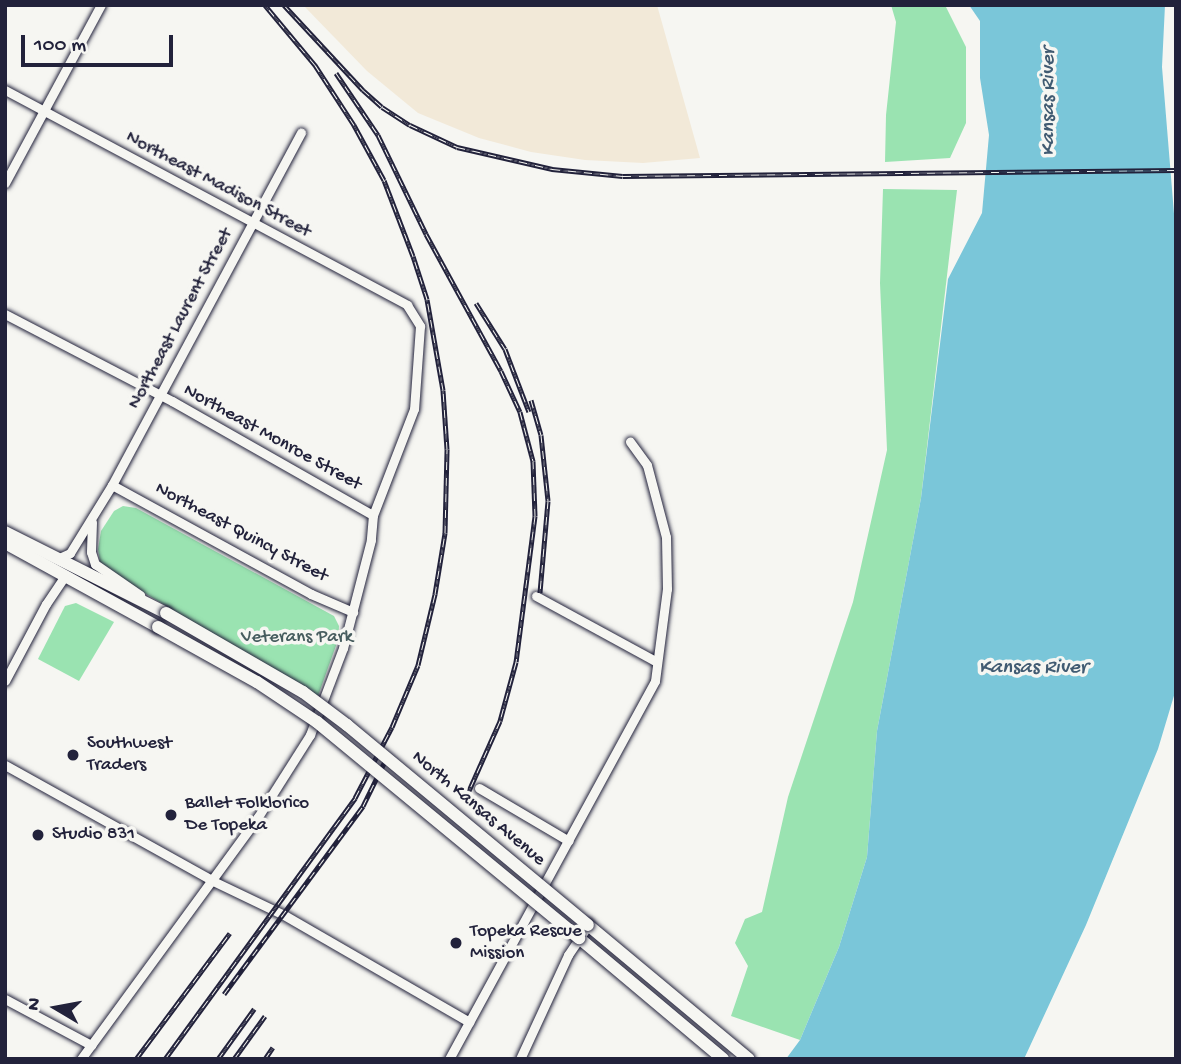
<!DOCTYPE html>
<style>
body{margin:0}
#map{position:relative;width:1181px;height:1064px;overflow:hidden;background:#f6f6f2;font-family:"Gochi Hand",sans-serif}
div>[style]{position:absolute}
.built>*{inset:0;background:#f2e9d8}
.green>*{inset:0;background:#9ae3b1}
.water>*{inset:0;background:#7ac6d9}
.roads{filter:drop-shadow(0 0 2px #22223b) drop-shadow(0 0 2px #22223b)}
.minor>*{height:9px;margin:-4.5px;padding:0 4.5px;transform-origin:4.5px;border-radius:4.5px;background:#f6f6f2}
.secondary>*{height:12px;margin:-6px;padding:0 6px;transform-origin:6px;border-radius:6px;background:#f6f6f2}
.rail>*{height:5px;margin-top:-2.5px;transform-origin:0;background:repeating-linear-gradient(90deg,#f6f6f2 0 8px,#22223b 0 16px);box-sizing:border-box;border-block:2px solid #22223b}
.bridges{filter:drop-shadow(0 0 2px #22223b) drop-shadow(0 0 2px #22223b)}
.secondary-bridge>*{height:12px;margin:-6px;padding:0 6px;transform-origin:6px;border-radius:6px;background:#f6f6f2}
.dots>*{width:19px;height:19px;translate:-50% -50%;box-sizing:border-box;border:4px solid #f6f6f2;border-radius:50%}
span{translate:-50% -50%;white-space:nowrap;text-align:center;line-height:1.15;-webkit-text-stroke:7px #f6f6f2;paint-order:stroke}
.street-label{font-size:19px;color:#22223b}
.park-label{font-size:19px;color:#465c5e}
.poi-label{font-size:19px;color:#22223b}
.left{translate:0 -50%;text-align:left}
.water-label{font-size:21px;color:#415b72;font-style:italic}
.frame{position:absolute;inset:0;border:7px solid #22223b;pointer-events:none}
.north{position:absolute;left:21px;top:973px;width:70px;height:70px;-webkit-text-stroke:5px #f6f6f2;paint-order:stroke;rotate:280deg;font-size:19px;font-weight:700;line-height:28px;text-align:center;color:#22223b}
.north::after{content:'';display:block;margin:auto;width:24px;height:32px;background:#22223b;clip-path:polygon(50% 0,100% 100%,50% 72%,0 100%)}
.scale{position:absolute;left:21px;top:35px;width:152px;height:32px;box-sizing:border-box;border:4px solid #22223b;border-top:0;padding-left:9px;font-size:21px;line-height:24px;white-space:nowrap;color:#22223b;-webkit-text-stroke:5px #f6f6f2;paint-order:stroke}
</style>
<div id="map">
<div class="built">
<div style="clip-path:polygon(303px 5px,657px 5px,700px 158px,643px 163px,585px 160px,531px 152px,479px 138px,418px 113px,367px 71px)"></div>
</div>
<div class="green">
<div style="clip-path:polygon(891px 5px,945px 5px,966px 47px,966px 123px,950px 158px,885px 162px,886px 115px,896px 22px)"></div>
<div style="clip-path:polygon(883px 189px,957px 190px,921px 498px,877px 731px,867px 857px,839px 947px,800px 1040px,731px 1016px,748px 966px,735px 943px,745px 919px,762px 912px,788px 797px,853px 602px,887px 450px,880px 283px)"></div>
<div style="clip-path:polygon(123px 506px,136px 508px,334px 616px,339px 626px,338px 640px,318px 696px,146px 594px,100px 562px,98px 549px,101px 531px,114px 511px)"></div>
<div style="clip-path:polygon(76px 603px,114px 622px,79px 681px,38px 659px,65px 606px)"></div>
</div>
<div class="water">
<div style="clip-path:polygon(969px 5px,1165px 5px,1162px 67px,1176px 238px,1176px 689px,1158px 749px,1086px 925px,1024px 1059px,786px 1059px,800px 1040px,839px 947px,867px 857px,877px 731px,921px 498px,948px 279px,982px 213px,989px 135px,980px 78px,980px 21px)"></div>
</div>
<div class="roads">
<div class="minor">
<div style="left:5px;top:90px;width:456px;rotate:28.1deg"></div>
<div style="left:407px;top:305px;width:25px;rotate:58deg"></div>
<div style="left:420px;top:326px;width:83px;rotate:94.1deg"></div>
<div style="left:414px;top:409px;width:114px;rotate:111.1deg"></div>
<div style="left:373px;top:515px;width:25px;rotate:95deg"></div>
<div style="left:371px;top:540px;width:112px;rotate:104.5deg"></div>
<div style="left:343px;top:648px;width:93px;rotate:110.8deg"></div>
<div style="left:310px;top:735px;width:97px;rotate:122.4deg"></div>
<div style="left:258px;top:817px;width:300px;rotate:126.2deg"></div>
<div style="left:5px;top:183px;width:202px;rotate:-61.7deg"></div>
<div style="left:5px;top:314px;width:188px;rotate:27.5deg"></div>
<div style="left:172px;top:401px;width:231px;rotate:29.6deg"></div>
<div style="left:112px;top:485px;width:227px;rotate:28.7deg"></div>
<div style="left:311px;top:594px;width:46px;rotate:23.2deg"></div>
<div style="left:92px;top:522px;width:30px;rotate:92deg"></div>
<div style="left:91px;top:552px;width:13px;rotate:72deg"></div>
<div style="left:95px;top:564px;width:55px;rotate:34.6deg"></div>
<div style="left:59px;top:558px;width:12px;rotate:-24deg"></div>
<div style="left:70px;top:553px;width:80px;rotate:-58.3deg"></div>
<div style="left:112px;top:485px;width:400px;rotate:-61.8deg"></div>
<div style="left:536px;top:596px;width:136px;rotate:28.6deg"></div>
<div style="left:5px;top:681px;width:87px;rotate:-62deg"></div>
<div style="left:46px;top:604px;width:34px;rotate:-56deg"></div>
<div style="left:5px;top:765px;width:238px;rotate:29.1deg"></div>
<div style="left:213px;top:881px;width:79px;rotate:25.6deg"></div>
<div style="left:284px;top:915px;width:214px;rotate:30deg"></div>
<div style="left:479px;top:788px;width:104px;rotate:30.5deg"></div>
<div style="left:5px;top:999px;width:98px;rotate:28.1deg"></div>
<div style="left:449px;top:1059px;width:430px;rotate:-61.4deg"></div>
<div style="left:655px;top:681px;width:93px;rotate:-82.6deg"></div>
<div style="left:667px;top:589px;width:52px;rotate:-91.1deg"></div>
<div style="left:666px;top:537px;width:74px;rotate:-104.8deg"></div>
<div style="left:647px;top:465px;width:29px;rotate:-126deg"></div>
<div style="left:520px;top:1059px;width:115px;rotate:-65.2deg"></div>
<div style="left:568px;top:955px;width:36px;rotate:-56deg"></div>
</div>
<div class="secondary">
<div style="left:5px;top:532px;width:180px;rotate:26.7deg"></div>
<div style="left:5px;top:543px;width:175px;rotate:28.8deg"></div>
<div style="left:588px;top:925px;width:209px;rotate:39.8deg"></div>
<div style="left:579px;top:938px;width:188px;rotate:40deg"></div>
</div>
</div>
<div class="rail">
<div style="left:284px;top:5px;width:116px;rotate:47.1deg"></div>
<div style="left:363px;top:90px;width:25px;rotate:42deg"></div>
<div style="left:382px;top:107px;width:33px;rotate:33deg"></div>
<div style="left:410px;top:125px;width:52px;rotate:25.1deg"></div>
<div style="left:457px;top:147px;width:98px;rotate:13deg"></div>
<div style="left:552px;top:169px;width:71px;rotate:5.6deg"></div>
<div style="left:623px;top:176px;width:553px;rotate:-0.62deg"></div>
<div style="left:336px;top:73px;width:75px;rotate:55.9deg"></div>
<div style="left:378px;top:135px;width:110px;rotate:64.1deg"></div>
<div style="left:426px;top:234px;width:156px;rotate:61.3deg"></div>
<div style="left:501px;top:371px;width:45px;rotate:65.1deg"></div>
<div style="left:520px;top:412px;width:51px;rotate:75.1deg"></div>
<div style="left:533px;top:461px;width:55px;rotate:87.9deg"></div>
<div style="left:535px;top:516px;width:147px;rotate:97.4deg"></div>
<div style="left:516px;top:662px;width:61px;rotate:105.2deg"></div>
<div style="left:500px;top:721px;width:81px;rotate:114deg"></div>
<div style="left:476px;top:303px;width:54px;rotate:57.8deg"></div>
<div style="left:505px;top:349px;width:67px;rotate:69.1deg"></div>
<div style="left:531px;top:400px;width:36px;rotate:74deg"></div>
<div style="left:541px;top:435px;width:66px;rotate:83.9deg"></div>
<div style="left:548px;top:501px;width:92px;rotate:95deg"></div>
<div style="left:224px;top:994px;width:234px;rotate:-53.5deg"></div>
<div style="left:363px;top:806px;width:57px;rotate:-63.9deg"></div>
<div style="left:136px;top:1059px;width:157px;rotate:-53.3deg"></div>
<div style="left:165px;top:1059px;width:323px;rotate:-53.9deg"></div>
<div style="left:355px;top:798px;width:80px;rotate:-62.5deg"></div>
<div style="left:392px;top:727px;width:67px;rotate:-67.2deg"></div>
<div style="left:418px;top:665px;width:73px;rotate:-76.5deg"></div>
<div style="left:435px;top:594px;width:62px;rotate:-80.7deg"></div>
<div style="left:445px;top:533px;width:84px;rotate:-88.6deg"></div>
<div style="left:447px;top:449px;width:59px;rotate:-93.9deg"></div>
<div style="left:443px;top:390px;width:92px;rotate:-100deg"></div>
<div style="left:427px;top:299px;width:45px;rotate:-108deg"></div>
<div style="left:413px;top:256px;width:81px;rotate:-110.9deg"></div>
<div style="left:384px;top:180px;width:63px;rotate:-118.6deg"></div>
<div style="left:354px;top:125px;width:72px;rotate:-123deg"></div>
<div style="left:315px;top:65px;width:78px;rotate:-129.8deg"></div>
<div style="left:218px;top:1059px;width:62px;rotate:-54.2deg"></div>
<div style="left:234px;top:1059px;width:53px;rotate:-54.2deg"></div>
<div style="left:265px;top:1059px;width:14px;rotate:-56deg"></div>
</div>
<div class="bridges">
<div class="secondary-bridge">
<div style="left:166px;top:613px;width:158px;rotate:30deg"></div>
<div style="left:303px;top:692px;width:55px;rotate:36.9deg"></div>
<div style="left:347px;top:725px;width:313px;rotate:39.7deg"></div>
<div style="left:158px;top:627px;width:113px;rotate:29.1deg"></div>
<div style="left:257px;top:682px;width:72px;rotate:33.7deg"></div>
<div style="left:317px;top:722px;width:340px;rotate:39.5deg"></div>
</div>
</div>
<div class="dots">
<div style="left:73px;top:755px;background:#22223b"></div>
<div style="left:171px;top:815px;background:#22223b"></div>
<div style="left:38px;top:835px;background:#22223b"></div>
<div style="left:456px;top:943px;background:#22223b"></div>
</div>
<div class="street-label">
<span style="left:218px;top:185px;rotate:28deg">Northeast Madison Street</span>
<span style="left:181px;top:319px;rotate:-62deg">Northeast Laurent Street</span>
<span style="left:272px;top:438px;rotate:29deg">Northeast Monroe Street</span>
<span style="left:241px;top:533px;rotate:28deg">Northeast Quincy Street</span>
<span style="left:478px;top:809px;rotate:40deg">North Kansas Avenue</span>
</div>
<div class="park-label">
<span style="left:297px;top:638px">Veterans Park</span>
</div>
<div class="poi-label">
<span class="left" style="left:87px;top:755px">Southwest<br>Traders</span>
<span class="left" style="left:185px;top:815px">Ballet Folklorico<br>De Topeka</span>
<span class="left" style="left:52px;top:835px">Studio 831</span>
<span class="left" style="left:470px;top:943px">Topeka Rescue<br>Mission</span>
</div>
<div class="water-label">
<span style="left:1050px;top:102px;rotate:-90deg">Kansas River</span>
<span style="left:1033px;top:669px">Kansas River</span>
</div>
<div class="frame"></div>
<div class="north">N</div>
<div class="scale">100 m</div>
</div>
